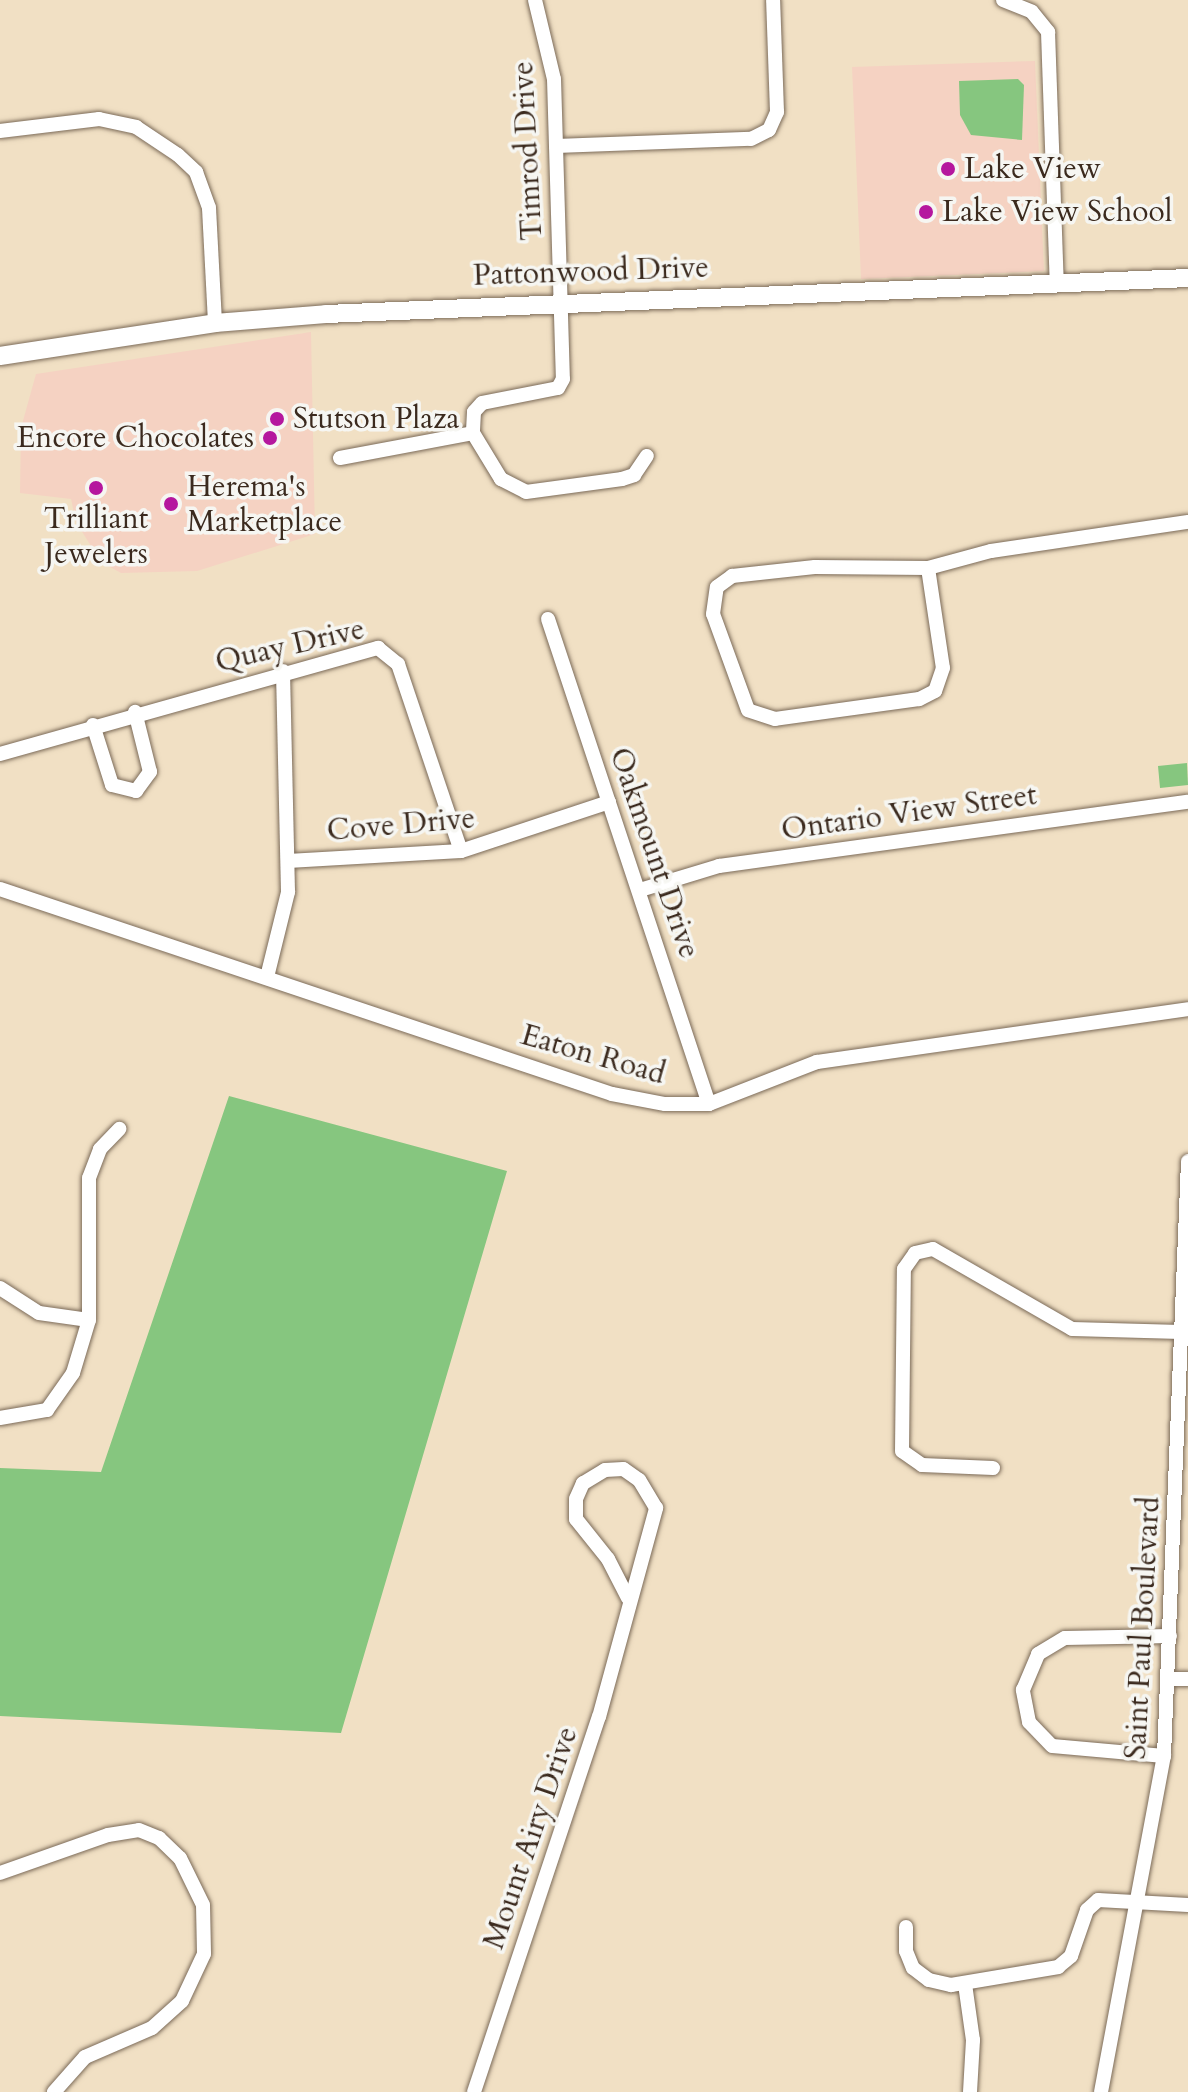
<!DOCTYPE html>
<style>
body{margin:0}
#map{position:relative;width:1188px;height:2092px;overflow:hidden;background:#f1e0c4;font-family:Cardo,serif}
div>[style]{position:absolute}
.built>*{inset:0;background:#f5d2c2}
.green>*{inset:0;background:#86c67f}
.roads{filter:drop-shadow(0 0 2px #7b6a58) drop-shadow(0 0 2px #7b6a58)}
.minor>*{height:14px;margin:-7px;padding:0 7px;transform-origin:7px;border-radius:7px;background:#fff}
.major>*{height:18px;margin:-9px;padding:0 9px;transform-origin:9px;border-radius:9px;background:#fff}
.dots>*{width:22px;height:22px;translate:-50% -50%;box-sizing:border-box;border:4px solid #f6f6f2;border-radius:50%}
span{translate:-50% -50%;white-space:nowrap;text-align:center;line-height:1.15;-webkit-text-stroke:7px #f6f6f2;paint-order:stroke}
.street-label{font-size:30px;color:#3b2a1e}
.poi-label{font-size:30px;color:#3b2a1e}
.left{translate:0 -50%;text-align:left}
.right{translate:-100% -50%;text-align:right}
</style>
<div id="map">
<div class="built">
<div style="clip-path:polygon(1035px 61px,1044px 271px,861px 279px,852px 67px)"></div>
<div style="clip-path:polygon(311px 332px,315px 534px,197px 571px,121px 573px,101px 562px,76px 522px,71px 499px,20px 493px,21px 428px,36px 374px)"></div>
</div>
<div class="green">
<div style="clip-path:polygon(1018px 79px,1024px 85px,1022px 140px,971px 135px,960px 115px,959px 81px)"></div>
<div style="clip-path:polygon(1187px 763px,1188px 785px,1160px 788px,1158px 766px)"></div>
<div style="clip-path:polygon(229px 1096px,507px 1171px,341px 1733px,0 1716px,0 1468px,101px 1472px)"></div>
</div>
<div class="roads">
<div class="minor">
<div style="left:535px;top:0;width:81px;rotate:76.5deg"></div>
<div style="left:554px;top:79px;width:300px;rotate:88.3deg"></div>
<div style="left:563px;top:379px;width:10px;rotate:119deg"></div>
<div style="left:558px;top:388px;width:77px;rotate:168.8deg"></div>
<div style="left:482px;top:403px;width:12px;rotate:132deg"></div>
<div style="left:474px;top:412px;width:21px;rotate:93deg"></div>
<div style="left:473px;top:433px;width:54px;rotate:58.7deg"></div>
<div style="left:501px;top:479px;width:28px;rotate:27deg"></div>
<div style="left:526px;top:492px;width:97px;rotate:-7.7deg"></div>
<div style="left:622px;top:479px;width:13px;rotate:-18deg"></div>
<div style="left:634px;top:475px;width:23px;rotate:-56deg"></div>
<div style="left:1003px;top:0;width:31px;rotate:22deg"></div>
<div style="left:1032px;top:12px;width:26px;rotate:51deg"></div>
<div style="left:1048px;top:32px;width:252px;rotate:88deg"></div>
<div style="left:0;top:131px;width:100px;rotate:-6.9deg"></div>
<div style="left:99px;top:119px;width:38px;rotate:12deg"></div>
<div style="left:136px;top:127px;width:50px;rotate:33.7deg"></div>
<div style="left:178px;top:155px;width:25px;rotate:43deg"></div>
<div style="left:196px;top:172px;width:38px;rotate:70deg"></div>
<div style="left:209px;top:208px;width:115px;rotate:87deg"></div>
<div style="left:556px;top:146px;width:195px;rotate:-2.1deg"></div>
<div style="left:751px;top:139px;width:20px;rotate:-27deg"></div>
<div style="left:769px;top:130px;width:20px;rotate:-66deg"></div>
<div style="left:777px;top:112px;width:112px;rotate:-92deg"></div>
<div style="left:340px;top:458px;width:135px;rotate:-10.6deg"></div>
<div style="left:928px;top:568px;width:101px;rotate:81.5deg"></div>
<div style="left:943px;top:668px;width:24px;rotate:109deg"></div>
<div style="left:935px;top:691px;width:18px;rotate:153deg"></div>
<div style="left:919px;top:699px;width:145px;rotate:172.1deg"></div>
<div style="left:775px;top:719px;width:28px;rotate:-162deg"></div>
<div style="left:748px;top:710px;width:102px;rotate:-110deg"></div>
<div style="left:713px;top:614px;width:27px;rotate:-82deg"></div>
<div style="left:717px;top:587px;width:19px;rotate:-36deg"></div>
<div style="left:732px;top:576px;width:83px;rotate:-6.2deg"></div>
<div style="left:815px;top:567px;width:113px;rotate:0.5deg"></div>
<div style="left:928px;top:568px;width:65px;rotate:-15.1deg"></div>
<div style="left:991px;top:551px;width:199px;rotate:-8.4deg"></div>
<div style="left:548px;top:619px;width:511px;rotate:71.64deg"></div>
<div style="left:93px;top:725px;width:63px;rotate:72.4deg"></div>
<div style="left:112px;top:785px;width:25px;rotate:14deg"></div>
<div style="left:136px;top:791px;width:24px;rotate:-54deg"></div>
<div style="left:150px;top:772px;width:62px;rotate:-104deg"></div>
<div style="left:0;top:754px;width:393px;rotate:-15.7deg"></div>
<div style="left:378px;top:648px;width:26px;rotate:39deg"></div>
<div style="left:398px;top:664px;width:197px;rotate:71.4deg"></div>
<div style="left:288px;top:861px;width:173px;rotate:-3.3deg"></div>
<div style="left:461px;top:851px;width:156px;rotate:-18.3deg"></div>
<div style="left:0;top:889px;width:645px;rotate:18.52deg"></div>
<div style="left:612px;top:1094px;width:54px;rotate:10.7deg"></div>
<div style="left:665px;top:1104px;width:44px"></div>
<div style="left:709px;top:1104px;width:116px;rotate:-21.3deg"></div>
<div style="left:817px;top:1062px;width:375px;rotate:-8.1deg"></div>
<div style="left:640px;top:890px;width:83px;rotate:-16.9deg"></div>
<div style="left:719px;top:866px;width:473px;rotate:-7.8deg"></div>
<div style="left:267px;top:977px;width:88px;rotate:-76.1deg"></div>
<div style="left:288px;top:892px;width:221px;rotate:-91.3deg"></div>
<div style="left:0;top:1288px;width:46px;rotate:32.7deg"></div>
<div style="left:39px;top:1313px;width:50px;rotate:8deg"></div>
<div style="left:0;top:1418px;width:48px;rotate:-9.7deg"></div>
<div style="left:47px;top:1410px;width:45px;rotate:-54.9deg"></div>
<div style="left:73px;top:1373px;width:55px;rotate:-73.2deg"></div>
<div style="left:89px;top:1320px;width:142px;rotate:-90deg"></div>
<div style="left:89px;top:1178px;width:31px;rotate:-69deg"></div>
<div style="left:100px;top:1149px;width:28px;rotate:-46deg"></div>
<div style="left:993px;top:1468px;width:71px;rotate:-177.6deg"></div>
<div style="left:922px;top:1465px;width:24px;rotate:-145deg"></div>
<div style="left:902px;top:1451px;width:182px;rotate:-89.4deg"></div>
<div style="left:904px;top:1269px;width:19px;rotate:-55deg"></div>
<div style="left:915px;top:1253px;width:18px;rotate:-13deg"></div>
<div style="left:933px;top:1249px;width:160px;rotate:29.9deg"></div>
<div style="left:1072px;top:1329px;width:109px;rotate:1.6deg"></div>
<div style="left:1169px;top:1679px;width:19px"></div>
<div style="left:1164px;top:1756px;width:112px;rotate:-174.9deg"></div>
<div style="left:1052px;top:1746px;width:33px;rotate:-134deg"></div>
<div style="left:1029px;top:1722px;width:33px;rotate:-101deg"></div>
<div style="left:1023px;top:1690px;width:39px;rotate:-67deg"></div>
<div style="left:1038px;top:1654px;width:31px;rotate:-31deg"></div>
<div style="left:1065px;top:1638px;width:105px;rotate:-1.1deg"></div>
<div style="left:0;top:1873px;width:114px;rotate:-19.4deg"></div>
<div style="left:108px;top:1835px;width:31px;rotate:-9deg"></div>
<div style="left:139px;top:1830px;width:22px;rotate:22deg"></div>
<div style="left:159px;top:1838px;width:29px;rotate:44deg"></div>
<div style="left:180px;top:1858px;width:52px;rotate:63.9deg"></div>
<div style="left:203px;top:1905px;width:49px;rotate:88.8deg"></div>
<div style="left:204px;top:1954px;width:52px;rotate:115.1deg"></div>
<div style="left:182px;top:2001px;width:40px;rotate:138deg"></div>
<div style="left:152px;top:2028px;width:73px;rotate:156.6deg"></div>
<div style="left:85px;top:2057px;width:47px;rotate:131.5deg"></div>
<div style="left:906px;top:1927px;width:24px;rotate:90deg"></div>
<div style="left:906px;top:1951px;width:18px;rotate:68deg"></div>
<div style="left:913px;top:1968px;width:20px;rotate:37deg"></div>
<div style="left:929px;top:1980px;width:23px;rotate:13deg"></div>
<div style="left:951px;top:1985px;width:109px;rotate:-9.5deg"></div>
<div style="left:1058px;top:1967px;width:17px;rotate:-40deg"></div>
<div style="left:1071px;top:1956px;width:49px;rotate:-70.8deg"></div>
<div style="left:1087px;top:1910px;width:15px;rotate:-42deg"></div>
<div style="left:1098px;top:1900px;width:90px;rotate:3.2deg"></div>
<div style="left:965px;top:1984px;width:57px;rotate:81.9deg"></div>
<div style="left:973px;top:2040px;width:52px;rotate:93.3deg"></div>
<div style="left:474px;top:2092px;width:395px;rotate:-71.6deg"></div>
<div style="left:599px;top:1717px;width:217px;rotate:-74.7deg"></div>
<div style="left:656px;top:1508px;width:33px;rotate:-121deg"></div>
<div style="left:639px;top:1480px;width:19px;rotate:-145deg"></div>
<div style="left:623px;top:1469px;width:18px;rotate:177deg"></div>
<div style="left:605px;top:1470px;width:26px;rotate:149deg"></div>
<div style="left:583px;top:1483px;width:17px;rotate:114deg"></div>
<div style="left:576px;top:1499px;width:20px;rotate:90deg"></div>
<div style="left:576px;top:1519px;width:51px;rotate:51.3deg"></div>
<div style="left:608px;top:1559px;width:44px;rotate:62.9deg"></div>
<div style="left:1101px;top:2092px;width:342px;rotate:-79.4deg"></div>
<div style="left:1164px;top:1756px;width:595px;rotate:-87.69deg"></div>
</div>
<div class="major">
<div style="left:0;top:356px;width:218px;rotate:-8.7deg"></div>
<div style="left:215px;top:323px;width:111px;rotate:-4.6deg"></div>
<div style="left:326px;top:314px;width:863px;rotate:-2.39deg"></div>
</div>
</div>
<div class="dots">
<div style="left:948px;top:169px;background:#b5179e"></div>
<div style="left:926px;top:212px;background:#b5179e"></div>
<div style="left:277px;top:419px;background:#b5179e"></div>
<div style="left:270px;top:438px;background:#b5179e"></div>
<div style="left:96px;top:488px;background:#b5179e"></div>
<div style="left:171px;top:504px;background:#b5179e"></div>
</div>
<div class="street-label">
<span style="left:528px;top:151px;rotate:-93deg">Timrod Drive</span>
<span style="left:591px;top:272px;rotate:-2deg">Pattonwood Drive</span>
<span style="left:290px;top:646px;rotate:-13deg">Quay Drive</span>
<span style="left:909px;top:813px;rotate:-8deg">Ontario View Street</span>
<span style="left:401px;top:825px;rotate:-5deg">Cove Drive</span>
<span style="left:654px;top:853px;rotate:71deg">Oakmount Drive</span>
<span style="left:593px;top:1055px;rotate:16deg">Eaton Road</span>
<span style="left:1143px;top:1628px;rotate:-87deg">Saint Paul Boulevard</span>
<span style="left:531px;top:1838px;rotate:-71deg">Mount Airy Drive</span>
</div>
<div class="poi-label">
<span class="left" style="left:964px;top:169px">Lake View</span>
<span class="left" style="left:942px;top:212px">Lake View School</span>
<span class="left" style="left:293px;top:419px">Stutson Plaza</span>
<span class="right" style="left:254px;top:438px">Encore Chocolates</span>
<span class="left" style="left:187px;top:504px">Herema's<br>Marketplace</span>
<span style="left:96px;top:536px">Trilliant<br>Jewelers</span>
</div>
</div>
